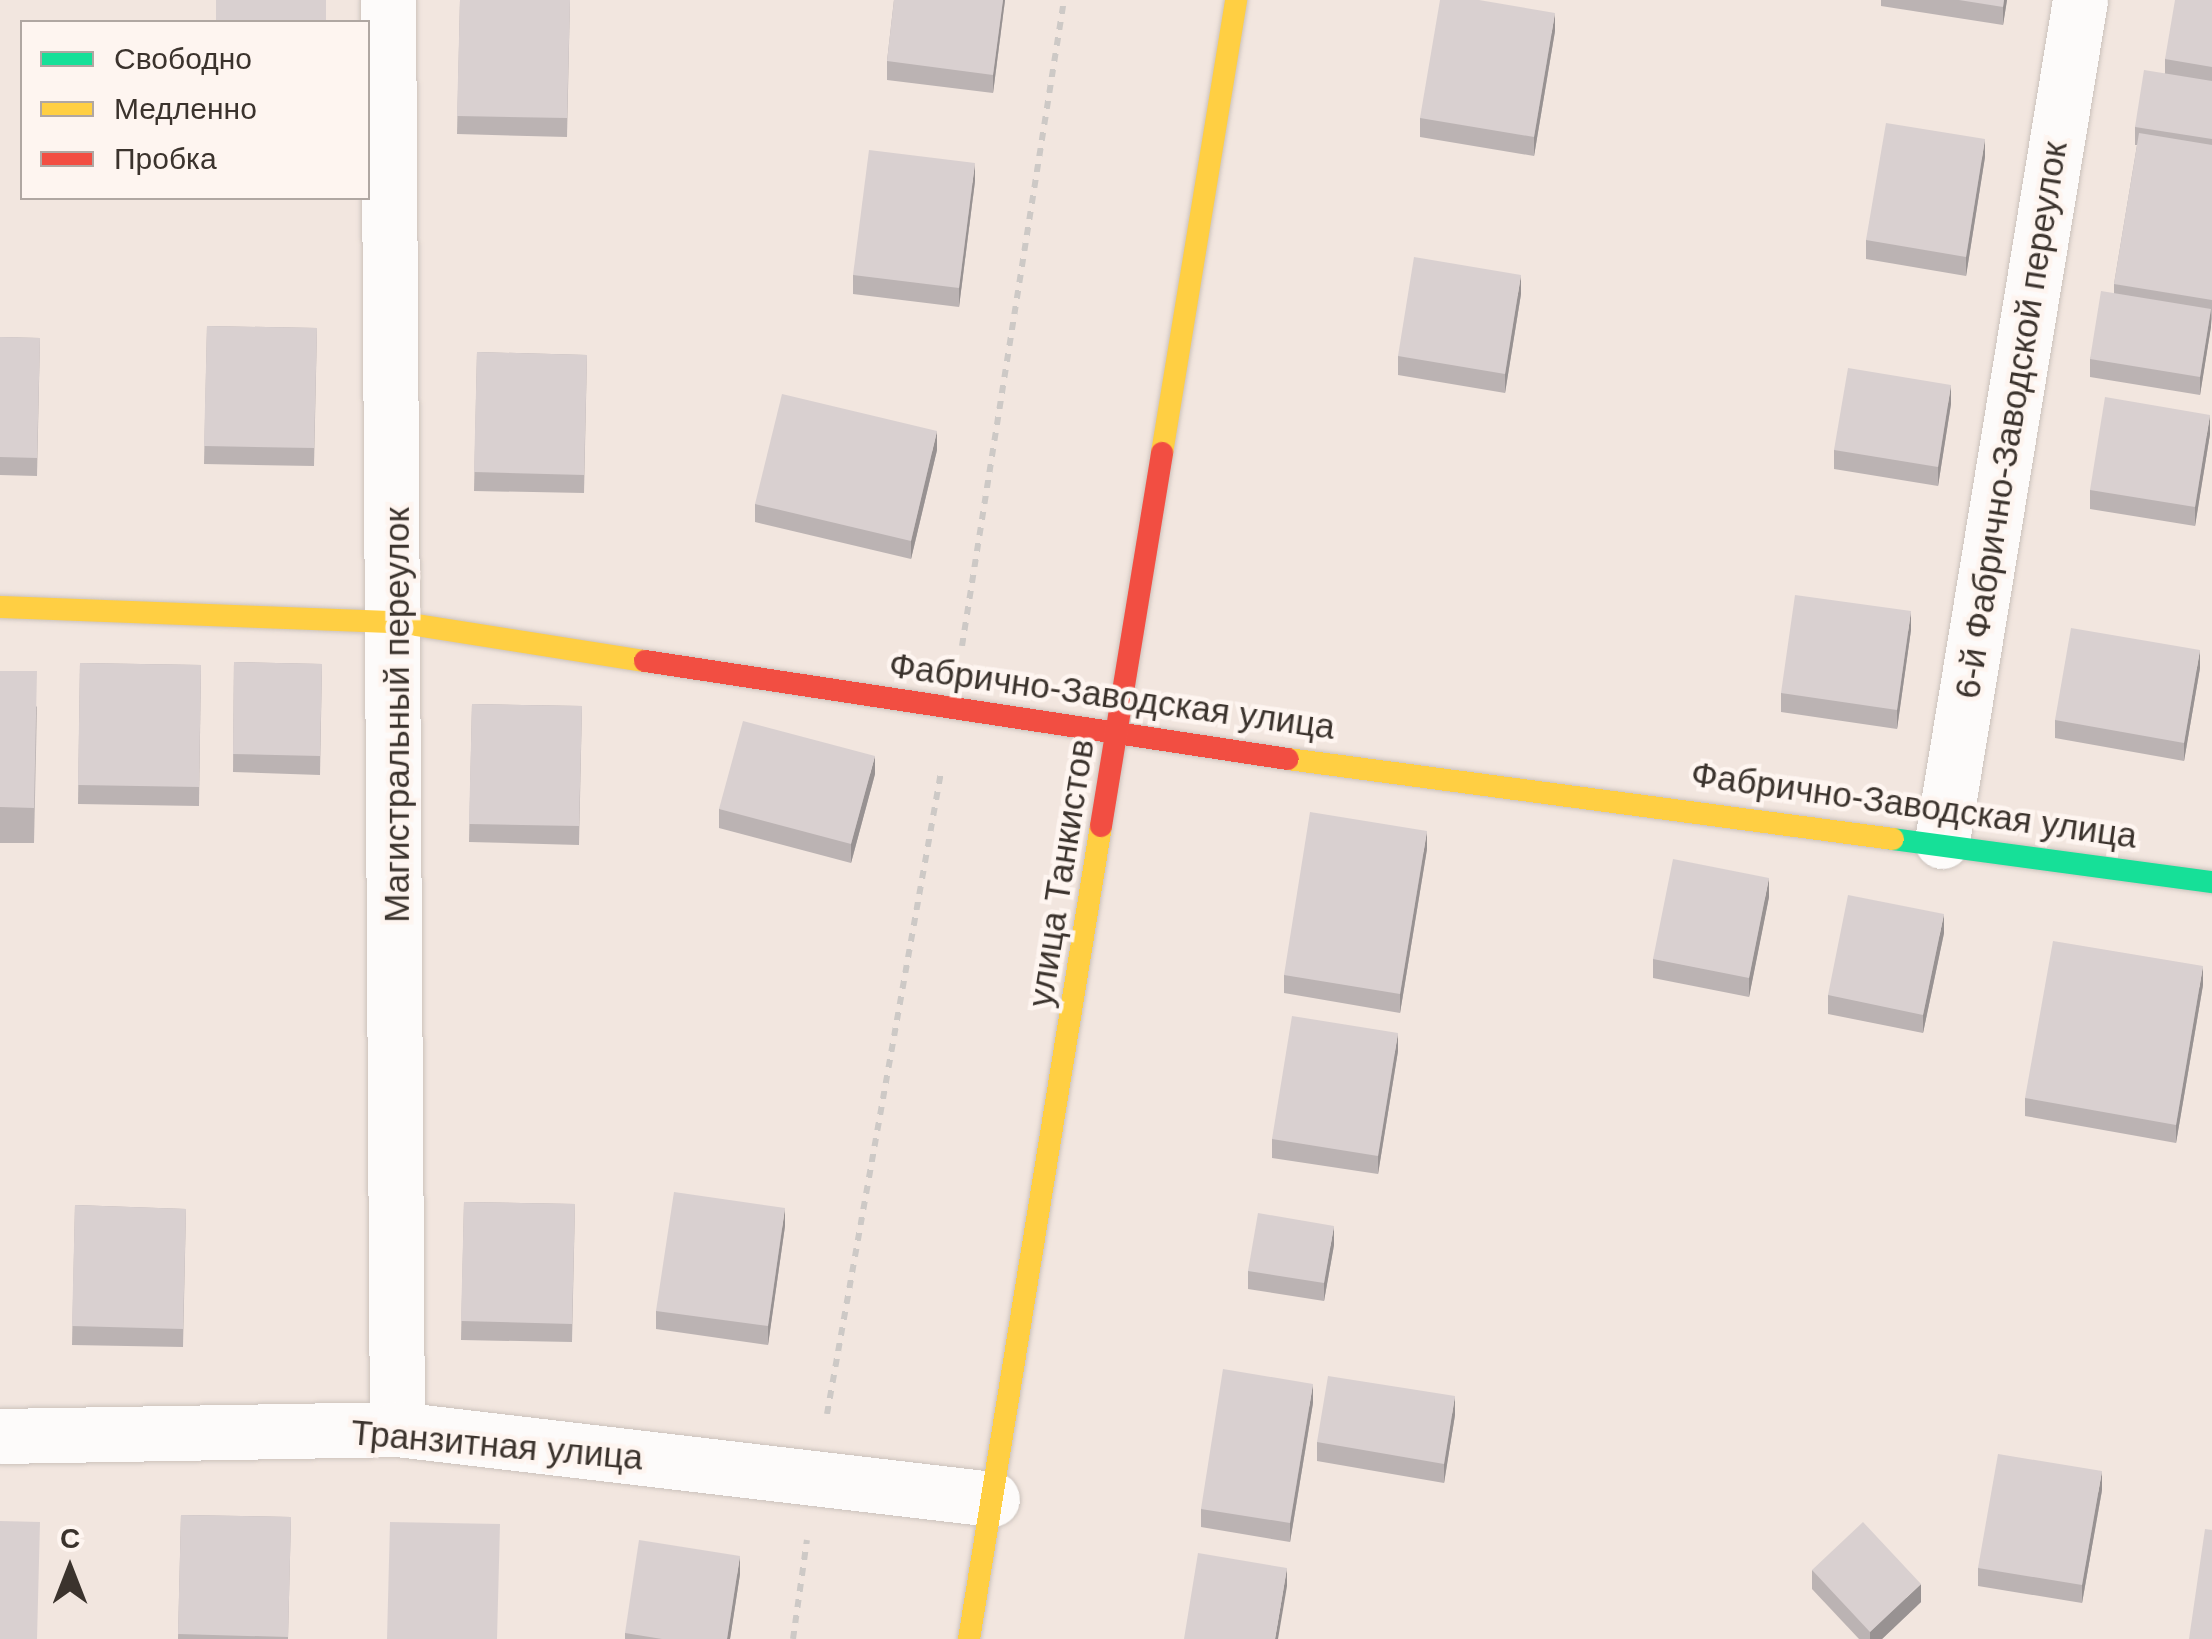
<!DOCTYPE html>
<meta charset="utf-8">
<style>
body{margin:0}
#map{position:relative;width:2212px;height:1639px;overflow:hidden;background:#f2e6df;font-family:Arial,sans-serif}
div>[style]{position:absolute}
.path>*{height:6px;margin-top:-3px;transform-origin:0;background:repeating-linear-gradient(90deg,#cdc9c6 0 8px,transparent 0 16px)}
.roads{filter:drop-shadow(0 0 2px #cbc2bc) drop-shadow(0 0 2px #cbc2bc)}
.street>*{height:55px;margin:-27.5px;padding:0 27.5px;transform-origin:27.5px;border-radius:27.5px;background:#fdfbfa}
.fast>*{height:22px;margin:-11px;padding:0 11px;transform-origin:11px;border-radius:11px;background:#16e098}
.slow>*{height:22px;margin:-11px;padding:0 11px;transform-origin:11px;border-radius:11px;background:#ffcf43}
.jam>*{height:22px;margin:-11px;padding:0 11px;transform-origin:11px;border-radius:11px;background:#f24e42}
.wall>*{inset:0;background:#bbb3b3}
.shaded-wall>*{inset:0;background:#989292}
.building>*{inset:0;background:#d9d0d0}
span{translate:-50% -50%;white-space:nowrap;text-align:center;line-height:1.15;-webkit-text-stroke:9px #fef5f0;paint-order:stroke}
.street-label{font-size:35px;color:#3b332d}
.legend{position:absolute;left:20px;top:20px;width:350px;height:180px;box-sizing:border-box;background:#fef5f0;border:2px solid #b0a7a2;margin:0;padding:12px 18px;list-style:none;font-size:30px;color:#3b332d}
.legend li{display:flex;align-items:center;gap:20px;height:50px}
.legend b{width:50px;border:2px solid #b0a7a2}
.north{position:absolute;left:20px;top:1519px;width:100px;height:100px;-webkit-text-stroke:8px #fef5f0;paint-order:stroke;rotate:0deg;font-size:28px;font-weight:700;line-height:40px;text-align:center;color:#3b332d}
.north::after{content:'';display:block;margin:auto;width:35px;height:45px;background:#3b332d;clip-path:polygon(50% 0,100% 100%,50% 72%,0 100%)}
</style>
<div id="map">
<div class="path">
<div style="left:962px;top:646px;width:654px;rotate:-81.03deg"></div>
<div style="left:827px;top:1414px;width:652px;rotate:-79.93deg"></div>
<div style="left:793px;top:1639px;width:100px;rotate:-82deg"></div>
</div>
<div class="roads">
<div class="street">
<div style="left:388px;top:0;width:1429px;rotate:89.64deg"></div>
<div style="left:1942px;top:841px;width:852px;rotate:-80.68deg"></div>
<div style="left:0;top:1436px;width:397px;rotate:-1deg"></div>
<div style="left:397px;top:1429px;width:599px;rotate:6.71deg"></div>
</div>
<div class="fast">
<div style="left:1893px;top:839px;width:322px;rotate:7.7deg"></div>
</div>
<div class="slow">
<div style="left:1162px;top:453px;width:459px;rotate:-80.7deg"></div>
<div style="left:0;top:607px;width:398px;rotate:2.2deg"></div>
<div style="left:398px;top:622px;width:250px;rotate:9deg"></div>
<div style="left:1288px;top:759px;width:610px;rotate:7.53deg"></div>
<div style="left:969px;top:1639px;width:824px;rotate:-80.78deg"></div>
</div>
<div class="jam">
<div style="left:645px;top:661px;width:650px;rotate:8.67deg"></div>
<div style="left:1101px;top:826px;width:378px;rotate:-80.7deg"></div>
</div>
</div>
<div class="wall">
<div style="clip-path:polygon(460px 0,570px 0,567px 137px,457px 134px)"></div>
<div style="clip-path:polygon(894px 0,1005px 0,993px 93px,887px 80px,887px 61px)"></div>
<div style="clip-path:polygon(1881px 0,2007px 0,2003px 25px,1881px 6px)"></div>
<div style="clip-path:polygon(2212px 0,2212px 319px,2200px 395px,2090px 377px,2090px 359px,2114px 293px,2114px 284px,2137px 145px,2135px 145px,2135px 127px,2165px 73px,2165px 59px)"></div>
<div style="clip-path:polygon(1555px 31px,1534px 156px,1420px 137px,1420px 118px)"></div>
<div style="clip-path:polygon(1985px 157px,1966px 276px,1866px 259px,1866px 240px)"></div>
<div style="clip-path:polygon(975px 181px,959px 307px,853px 294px,853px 275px)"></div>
<div style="clip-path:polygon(1521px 294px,1505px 393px,1398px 375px,1398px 356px)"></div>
<div style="clip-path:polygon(207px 326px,317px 328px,314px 466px,204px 464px)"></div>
<div style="clip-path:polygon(0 337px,40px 338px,37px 476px,0 475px)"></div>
<div style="clip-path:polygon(477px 352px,587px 355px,584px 493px,474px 491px)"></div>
<div style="clip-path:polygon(1951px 404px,1938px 486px,1834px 469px,1834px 450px)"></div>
<div style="clip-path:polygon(2210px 434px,2195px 526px,2090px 509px,2090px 490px)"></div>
<div style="clip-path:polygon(937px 450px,911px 559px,755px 522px,755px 504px)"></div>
<div style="clip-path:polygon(1911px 630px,1897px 729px,1781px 712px,1781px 693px)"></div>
<div style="clip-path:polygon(234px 662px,322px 664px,320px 775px,233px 772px)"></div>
<div style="clip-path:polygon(80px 663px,201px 665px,199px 806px,78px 804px)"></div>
<div style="clip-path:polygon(2200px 668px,2184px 761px,2055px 738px,2055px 720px)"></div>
<div style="clip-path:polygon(0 671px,37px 707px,34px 843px,0 843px)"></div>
<div style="clip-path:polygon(472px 704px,582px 706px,579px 845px,469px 842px)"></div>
<div style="clip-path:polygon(875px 774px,851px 863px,719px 828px,719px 809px)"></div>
<div style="clip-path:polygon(1427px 849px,1400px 1013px,1284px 993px,1284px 975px)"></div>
<div style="clip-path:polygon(1769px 897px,1749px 997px,1653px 978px,1653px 959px)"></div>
<div style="clip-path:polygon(1944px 933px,1923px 1033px,1828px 1014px,1828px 995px)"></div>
<div style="clip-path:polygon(2203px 985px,2176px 1143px,2025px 1116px,2025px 1098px)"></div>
<div style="clip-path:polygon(1398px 1051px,1378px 1174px,1272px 1158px,1272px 1139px)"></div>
<div style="clip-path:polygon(464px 1202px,575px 1204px,572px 1342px,461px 1340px)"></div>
<div style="clip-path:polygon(75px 1205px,186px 1209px,183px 1347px,72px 1345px)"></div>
<div style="clip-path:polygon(785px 1226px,768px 1345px,656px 1329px,656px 1311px)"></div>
<div style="clip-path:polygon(1334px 1245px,1324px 1301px,1248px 1289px,1248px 1271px)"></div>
<div style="clip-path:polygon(1313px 1403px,1290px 1542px,1201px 1527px,1201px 1509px)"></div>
<div style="clip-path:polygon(1455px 1415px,1444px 1483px,1317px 1461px,1317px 1442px)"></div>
<div style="clip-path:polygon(2102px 1490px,2082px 1603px,1978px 1586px,1978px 1568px)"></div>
<div style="clip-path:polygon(181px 1515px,291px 1517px,288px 1639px,178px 1639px)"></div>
<div style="clip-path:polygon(1812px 1570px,1921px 1602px,1882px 1639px,1859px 1639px,1812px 1589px)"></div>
<div style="clip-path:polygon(740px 1574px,730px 1639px,625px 1639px,625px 1633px)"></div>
</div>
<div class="shaded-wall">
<div style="clip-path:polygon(1003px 0,1005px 0,993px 93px,993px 75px)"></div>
<div style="clip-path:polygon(2004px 0,2007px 0,2003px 25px,2003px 7px)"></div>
<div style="clip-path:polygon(1555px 13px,1555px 31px,1534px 156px,1534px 137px)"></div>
<div style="clip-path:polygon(1985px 139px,1985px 157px,1966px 276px,1966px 257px)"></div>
<div style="clip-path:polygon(975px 163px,975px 181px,959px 307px,959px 288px)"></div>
<div style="clip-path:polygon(1521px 275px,1521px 294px,1505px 393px,1505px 374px)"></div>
<div style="clip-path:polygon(2211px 309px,2211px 327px,2200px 395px,2200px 377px)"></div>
<div style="clip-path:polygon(1951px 385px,1951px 404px,1938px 486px,1938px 467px)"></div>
<div style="clip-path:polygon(2210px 415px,2210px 434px,2195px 526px,2195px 507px)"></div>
<div style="clip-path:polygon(937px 431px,937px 450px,911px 559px,911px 541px)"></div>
<div style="clip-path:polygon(1911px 611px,1911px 630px,1897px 729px,1897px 710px)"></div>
<div style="clip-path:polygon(2200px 650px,2200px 668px,2184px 761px,2184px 743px)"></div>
<div style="clip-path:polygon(875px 756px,875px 774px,851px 863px,851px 844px)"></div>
<div style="clip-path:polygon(1427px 831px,1427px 849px,1400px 1013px,1400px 994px)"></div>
<div style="clip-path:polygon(1769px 878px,1769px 897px,1749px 997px,1749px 978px)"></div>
<div style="clip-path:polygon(1944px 914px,1944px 933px,1923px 1033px,1923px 1015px)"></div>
<div style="clip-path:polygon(2203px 966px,2203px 985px,2176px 1143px,2176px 1125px)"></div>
<div style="clip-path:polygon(1398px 1033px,1398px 1051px,1378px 1174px,1378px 1156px)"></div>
<div style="clip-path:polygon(785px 1208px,785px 1226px,768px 1345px,768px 1326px)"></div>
<div style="clip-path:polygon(1334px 1226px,1334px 1245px,1324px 1301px,1324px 1283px)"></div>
<div style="clip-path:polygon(1313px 1384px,1313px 1403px,1290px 1542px,1290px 1523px)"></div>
<div style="clip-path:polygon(1455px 1396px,1455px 1415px,1444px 1483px,1444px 1464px)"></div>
<div style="clip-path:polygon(2102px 1471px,2102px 1490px,2082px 1603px,2082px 1585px)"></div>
<div style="clip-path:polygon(740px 1556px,740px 1574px,730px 1639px,727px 1639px)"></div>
<div style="clip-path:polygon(1287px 1568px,1287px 1586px,1278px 1639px,1275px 1639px)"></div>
<div style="clip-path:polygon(1921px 1584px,1921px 1602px,1882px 1639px,1870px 1639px,1870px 1632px)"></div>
</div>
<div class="building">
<div style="clip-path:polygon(216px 0,326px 0,326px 22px,216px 22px)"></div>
<div style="clip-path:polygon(460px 0,570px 0,567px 118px,457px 116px)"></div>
<div style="clip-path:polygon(894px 0,1003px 0,993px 75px,887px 61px)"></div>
<div style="clip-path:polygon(1440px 0,1479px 0,1555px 13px,1534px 137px,1420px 118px)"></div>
<div style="clip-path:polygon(1959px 0,2004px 0,2003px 7px)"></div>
<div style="clip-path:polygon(2175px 0,2212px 0,2212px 67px,2165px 59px)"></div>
<div style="clip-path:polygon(2144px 70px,2212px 81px,2212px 139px,2135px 127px)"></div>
<div style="clip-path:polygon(1886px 123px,1985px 139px,1966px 257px,1866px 240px)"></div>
<div style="clip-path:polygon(2139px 133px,2212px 145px,2212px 300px,2114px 284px)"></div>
<div style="clip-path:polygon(869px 150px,975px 163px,959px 288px,853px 275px)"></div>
<div style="clip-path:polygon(1414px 257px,1521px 275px,1505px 374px,1398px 356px)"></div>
<div style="clip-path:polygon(2101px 291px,2211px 309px,2200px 377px,2090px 359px)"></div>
<div style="clip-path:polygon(207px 326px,317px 328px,314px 448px,204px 446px)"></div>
<div style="clip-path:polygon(0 337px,40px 338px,37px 458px,0 457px)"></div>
<div style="clip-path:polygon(477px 352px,587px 355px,584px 475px,474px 472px)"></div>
<div style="clip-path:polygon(1848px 368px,1951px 385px,1938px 467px,1834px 450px)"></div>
<div style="clip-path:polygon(782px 394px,937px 431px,911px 541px,755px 504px)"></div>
<div style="clip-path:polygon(2105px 397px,2210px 415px,2195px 507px,2090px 490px)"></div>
<div style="clip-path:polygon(1795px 595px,1911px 611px,1897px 710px,1781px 693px)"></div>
<div style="clip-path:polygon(2071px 628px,2200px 650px,2184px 743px,2055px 720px)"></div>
<div style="clip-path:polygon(234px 662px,322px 664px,320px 756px,233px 754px)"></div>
<div style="clip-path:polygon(80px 663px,201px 665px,199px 787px,78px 785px)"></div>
<div style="clip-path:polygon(0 671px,37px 671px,34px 808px,0 807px)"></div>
<div style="clip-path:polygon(472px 704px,582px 706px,579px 826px,469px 824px)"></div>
<div style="clip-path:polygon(743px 721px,875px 756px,851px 844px,719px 809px)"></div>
<div style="clip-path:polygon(1310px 812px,1427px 831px,1400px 994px,1284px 975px)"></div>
<div style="clip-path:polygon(1673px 859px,1769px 878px,1749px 978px,1653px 959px)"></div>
<div style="clip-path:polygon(1848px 895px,1944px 914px,1923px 1015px,1828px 995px)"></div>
<div style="clip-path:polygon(2053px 941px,2203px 966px,2176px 1125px,2025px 1098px)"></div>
<div style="clip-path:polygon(1292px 1016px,1398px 1033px,1378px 1156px,1272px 1139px)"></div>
<div style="clip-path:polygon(674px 1192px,785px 1208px,768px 1326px,656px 1311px)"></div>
<div style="clip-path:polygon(464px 1202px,575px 1204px,572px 1324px,461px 1321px)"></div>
<div style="clip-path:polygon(75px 1205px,186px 1209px,183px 1329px,72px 1326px)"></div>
<div style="clip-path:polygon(1258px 1213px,1334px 1226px,1324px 1283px,1248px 1271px)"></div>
<div style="clip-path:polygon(1223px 1369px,1313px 1384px,1290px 1523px,1201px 1509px)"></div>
<div style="clip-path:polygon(1328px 1376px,1455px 1396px,1444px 1464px,1317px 1442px)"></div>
<div style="clip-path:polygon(1998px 1454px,2102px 1471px,2082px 1585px,1978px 1568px)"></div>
<div style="clip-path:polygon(181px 1515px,291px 1517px,288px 1637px,178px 1634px)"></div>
<div style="clip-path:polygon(0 1521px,40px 1522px,37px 1639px,0 1639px)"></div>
<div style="clip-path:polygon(390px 1522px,500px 1524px,497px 1639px,387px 1639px)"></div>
<div style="clip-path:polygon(1863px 1522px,1921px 1584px,1870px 1632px,1812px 1570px)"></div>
<div style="clip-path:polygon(2205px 1529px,2212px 1530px,2212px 1639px,2189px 1639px)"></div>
<div style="clip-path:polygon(639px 1540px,740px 1556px,727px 1639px,662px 1639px,625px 1633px)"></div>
<div style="clip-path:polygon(1198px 1553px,1287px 1568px,1275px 1639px,1184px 1639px)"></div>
</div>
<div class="street-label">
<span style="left:2011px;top:420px;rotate:-81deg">6-й Фабрично-Заводской переулок</span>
<span style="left:1112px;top:696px;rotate:8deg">Фабрично-Заводская улица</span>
<span style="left:397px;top:715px;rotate:-90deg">Магистральный переулок</span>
<span style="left:1914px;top:805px;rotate:8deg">Фабрично-Заводская улица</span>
<span style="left:1061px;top:873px;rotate:-81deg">улица Танкистов</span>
<span style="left:497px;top:1445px;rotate:5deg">Транзитная улица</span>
</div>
<ul class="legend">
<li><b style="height:12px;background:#16e098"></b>Свободно</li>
<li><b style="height:12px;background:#ffcf43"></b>Медленно</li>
<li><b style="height:12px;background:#f24e42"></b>Пробка</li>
</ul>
<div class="north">С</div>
</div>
